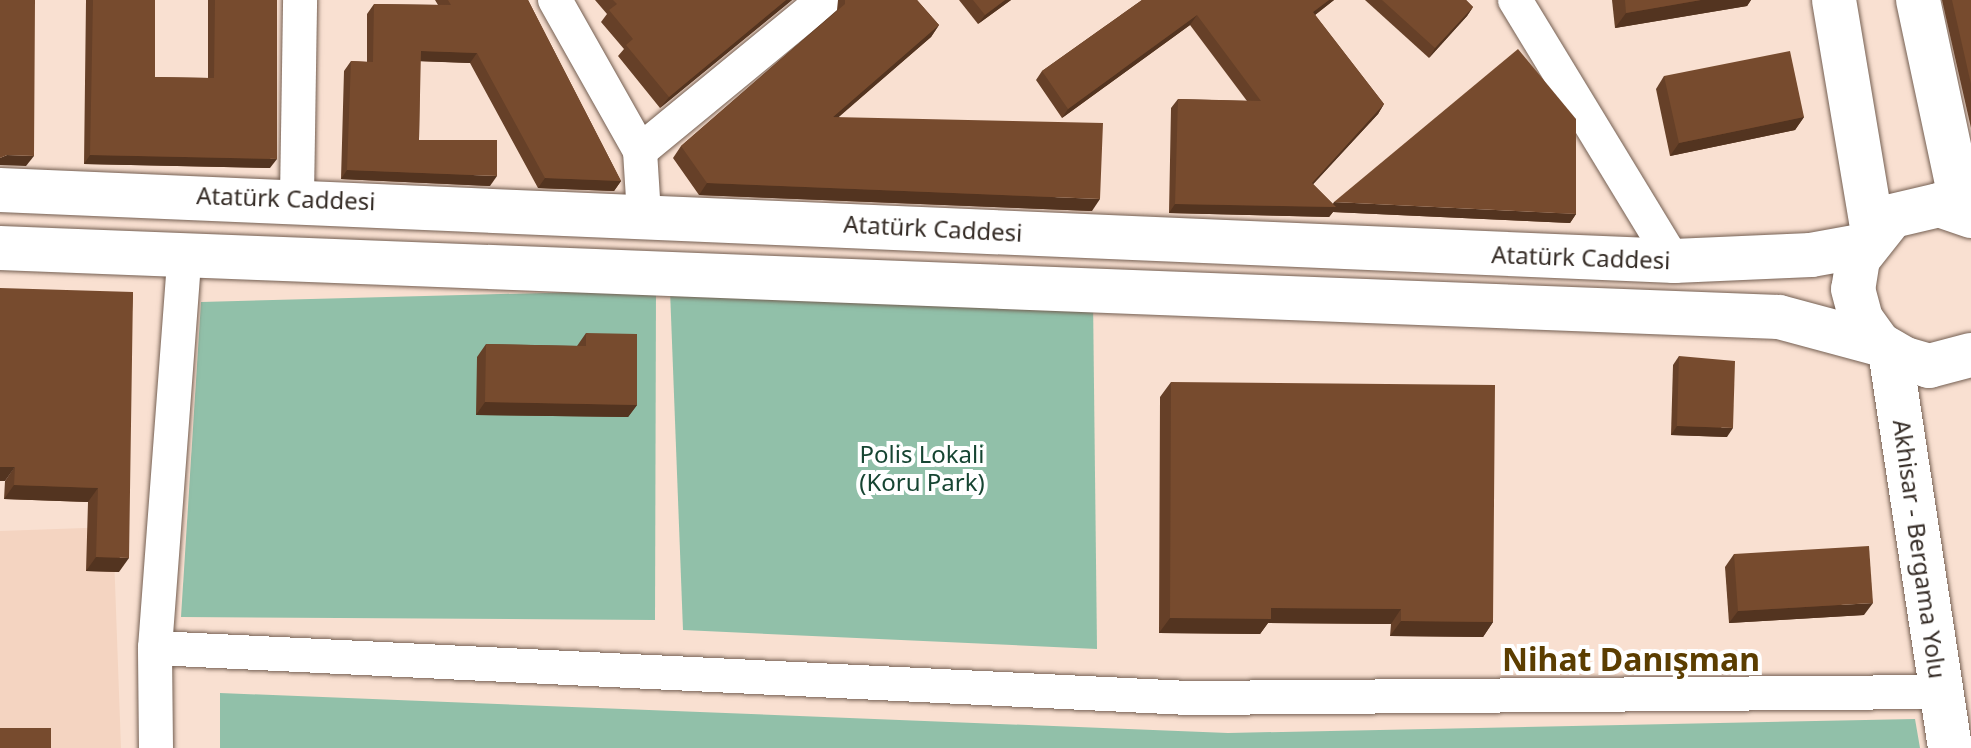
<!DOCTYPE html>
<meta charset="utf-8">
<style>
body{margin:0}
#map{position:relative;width:1971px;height:748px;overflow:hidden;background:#f9e0d1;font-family:"Noto Sans",sans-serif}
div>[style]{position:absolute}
.built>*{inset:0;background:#f4d4c1}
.green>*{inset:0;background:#91c0a9}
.roads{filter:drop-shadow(0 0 2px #745f52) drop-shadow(0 0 2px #745f52)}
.minor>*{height:34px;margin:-17px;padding:0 17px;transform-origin:17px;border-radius:17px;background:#fff}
.secondary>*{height:44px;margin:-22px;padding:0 22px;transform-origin:22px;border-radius:22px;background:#fff}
.primary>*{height:44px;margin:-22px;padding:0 22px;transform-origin:22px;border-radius:22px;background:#fff}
.wall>*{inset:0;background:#664028}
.shaded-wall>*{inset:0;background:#533420}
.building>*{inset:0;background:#774b2e}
span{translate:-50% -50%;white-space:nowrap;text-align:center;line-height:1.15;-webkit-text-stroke:8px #fff;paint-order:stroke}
.street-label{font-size:24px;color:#352c26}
.park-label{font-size:24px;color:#164532}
.district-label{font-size:32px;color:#5b3d00;font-weight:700}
</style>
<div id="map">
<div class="built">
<div style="clip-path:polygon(113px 527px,121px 748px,0 748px,0 531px)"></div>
</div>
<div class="green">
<div style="clip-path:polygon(656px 290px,655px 620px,181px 617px,201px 302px)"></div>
<div style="clip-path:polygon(670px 290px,1093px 298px,1097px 649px,683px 630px)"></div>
<div style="clip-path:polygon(220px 693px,1228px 733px,1915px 719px,1920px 748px,220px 748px)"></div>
</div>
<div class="roads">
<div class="minor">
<div style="left:555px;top:0;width:173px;rotate:60.6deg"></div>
<div style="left:640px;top:151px;width:64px;rotate:86.4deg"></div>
<div style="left:1515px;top:0;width:306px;rotate:58.7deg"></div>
<div style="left:640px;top:151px;width:238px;rotate:-39.4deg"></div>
<div style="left:297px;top:197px;width:197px;rotate:-89.1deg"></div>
<div style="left:155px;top:648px;width:1035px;rotate:2.77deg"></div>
<div style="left:1189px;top:698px;width:752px;rotate:-0.46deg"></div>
<div style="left:156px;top:748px;width:100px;rotate:-90.6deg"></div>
<div style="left:155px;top:648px;width:397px;rotate:-85.7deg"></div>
</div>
<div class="secondary">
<div style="left:0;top:190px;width:1676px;rotate:2.43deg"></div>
<div style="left:1674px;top:261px;width:137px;rotate:-2.5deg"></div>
<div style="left:1811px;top:255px;width:56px;rotate:-10.3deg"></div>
<div style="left:0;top:248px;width:1780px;rotate:2.22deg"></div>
<div style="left:1779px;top:317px;width:104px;rotate:15.1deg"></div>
</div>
<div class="primary">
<div style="left:1834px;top:0;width:235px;rotate:80.5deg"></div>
<div style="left:1918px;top:0;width:216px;rotate:78deg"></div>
<div style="left:1971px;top:216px;width:34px;rotate:-161deg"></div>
<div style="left:1939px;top:205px;width:48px;rotate:166.8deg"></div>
<div style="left:1892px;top:216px;width:55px;rotate:128.3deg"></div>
<div style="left:1858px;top:259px;width:30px;rotate:99deg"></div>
<div style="left:1853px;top:289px;width:31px;rotate:75deg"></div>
<div style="left:1861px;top:319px;width:31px;rotate:54deg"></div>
<div style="left:1879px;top:344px;width:30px;rotate:30deg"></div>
<div style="left:1905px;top:359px;width:25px;rotate:16deg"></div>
<div style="left:1929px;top:366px;width:43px;rotate:-14.7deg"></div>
<div style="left:1890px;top:351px;width:402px;rotate:81.4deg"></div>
</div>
</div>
<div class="wall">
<div style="clip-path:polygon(86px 0,155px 0,155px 77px,208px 78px,208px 0,277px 0,270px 168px,84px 164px)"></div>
<div style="clip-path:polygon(435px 0,528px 0,621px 181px,614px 191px,538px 188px,470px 63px,420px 61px,419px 140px,490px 186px,341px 179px,344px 71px,351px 61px,367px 62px,367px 14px,374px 4px,438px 5px)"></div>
<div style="clip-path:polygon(595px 0,792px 0,660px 108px,618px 56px,624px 49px,601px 22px,607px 14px)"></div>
<div style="clip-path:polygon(838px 0,917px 0,939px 25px,931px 37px,838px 117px,1092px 211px,699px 195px,673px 158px,681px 146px,837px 10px)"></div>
<div style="clip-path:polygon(959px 0,1011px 0,978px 24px)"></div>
<div style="clip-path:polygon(1142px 0,1334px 0,1315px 15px,1384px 104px,1378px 114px,1313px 184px,1333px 204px,1576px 214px,1570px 223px,1333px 212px,1329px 217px,1169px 213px,1171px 108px,1178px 99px,1247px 101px,1190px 25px,1062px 118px,1036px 80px,1042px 71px)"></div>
<div style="clip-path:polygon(1365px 0,1466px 0,1473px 7px,1467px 16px,1429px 58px)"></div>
<div style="clip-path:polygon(1612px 0,1751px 0,1747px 6px,1615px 28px)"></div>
<div style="clip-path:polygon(1942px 0,1971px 0,1971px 128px)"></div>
<div style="clip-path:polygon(1664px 76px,1804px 117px,1795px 130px,1670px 156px,1656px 89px)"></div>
<div style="clip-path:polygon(133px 292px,119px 572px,86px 571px,88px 502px,4px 499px,5px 481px)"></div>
<div style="clip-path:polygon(586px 333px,637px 405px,628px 417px,476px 415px,477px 357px,486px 344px,577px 346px)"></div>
<div style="clip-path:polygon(1679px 356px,1727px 437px,1671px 435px,1673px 365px)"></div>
<div style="clip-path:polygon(1171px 382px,1493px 622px,1483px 637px,1390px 636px,1391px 624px,1268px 623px,1260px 634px,1159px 633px,1160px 397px)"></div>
<div style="clip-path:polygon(1734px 554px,1864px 615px,1729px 623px,1725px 567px)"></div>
</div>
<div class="shaded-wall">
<div style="clip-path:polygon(786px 0,792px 0,660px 108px,669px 97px)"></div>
<div style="clip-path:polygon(1005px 0,1011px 0,978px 24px,985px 15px)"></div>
<div style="clip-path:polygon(1329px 0,1334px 0,1306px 22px,1313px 12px)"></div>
<div style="clip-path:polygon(1701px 0,1751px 0,1747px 6px,1615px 28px,1626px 13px)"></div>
<div style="clip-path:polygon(1473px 7px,1467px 16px,1429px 58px,1435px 48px)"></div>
<div style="clip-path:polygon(1197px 15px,1190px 25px,1062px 118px,1068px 109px)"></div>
<div style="clip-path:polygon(939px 25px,931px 37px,825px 129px,833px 117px)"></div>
<div style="clip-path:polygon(421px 51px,477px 53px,470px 63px,414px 61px)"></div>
<div style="clip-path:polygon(1384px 104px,1378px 114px,1306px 192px,1312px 183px)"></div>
<div style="clip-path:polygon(1804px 117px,1795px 130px,1670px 156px,1679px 143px)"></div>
<div style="clip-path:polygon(7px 155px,34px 156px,26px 166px,0 165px,0 158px)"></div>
<div style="clip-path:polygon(90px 155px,277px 159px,270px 168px,84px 164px)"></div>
<div style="clip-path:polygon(347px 170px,497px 176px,490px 186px,341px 179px)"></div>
<div style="clip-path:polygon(545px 178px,621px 181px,614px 191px,538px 188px)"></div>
<div style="clip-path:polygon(707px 183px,1100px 199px,1092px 211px,699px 195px)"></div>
<div style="clip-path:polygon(1334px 202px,1576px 214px,1570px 223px,1333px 212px,1329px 217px,1169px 213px,1175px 204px,1331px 207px)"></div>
<div style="clip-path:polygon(485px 402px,637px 405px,628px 417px,476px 415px)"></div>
<div style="clip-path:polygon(1677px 426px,1733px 428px,1727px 437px,1671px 435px)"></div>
<div style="clip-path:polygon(0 467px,15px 467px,5px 481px,0 481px)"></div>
<div style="clip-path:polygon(14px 485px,98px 488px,88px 502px,4px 499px)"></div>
<div style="clip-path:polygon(96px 557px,129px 558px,119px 572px,86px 571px)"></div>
<div style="clip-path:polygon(1873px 603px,1864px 615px,1729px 623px,1738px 611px)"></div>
<div style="clip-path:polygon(1271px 608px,1401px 609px,1391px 624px,1268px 623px,1260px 634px,1159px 633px,1170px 618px)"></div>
<div style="clip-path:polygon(1401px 621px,1493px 622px,1483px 637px,1390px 636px)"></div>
</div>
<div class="building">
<div style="clip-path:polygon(0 0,35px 0,34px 156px,7px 155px,0 158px)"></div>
<div style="clip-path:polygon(93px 0,155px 0,155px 77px,214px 78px,215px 0,277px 0,277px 159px,90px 155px)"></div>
<div style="clip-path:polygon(448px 0,528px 0,621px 181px,545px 178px,477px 53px,421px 51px,419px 140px,497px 140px,497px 176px,347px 170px,351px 61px,373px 62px,374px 4px,451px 5px)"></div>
<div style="clip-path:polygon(613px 0,786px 0,669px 97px,626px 45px,633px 39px,609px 10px,617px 4px)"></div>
<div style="clip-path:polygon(845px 0,917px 0,939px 25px,833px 117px,1103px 123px,1100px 199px,707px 183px,681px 146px,845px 4px)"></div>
<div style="clip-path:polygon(973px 0,1005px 0,985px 15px)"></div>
<div style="clip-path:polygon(1142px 0,1329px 0,1313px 12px,1384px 104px,1312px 183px,1336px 207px,1175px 204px,1178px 99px,1261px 101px,1197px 15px,1068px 109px,1042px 71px)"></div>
<div style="clip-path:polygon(1382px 0,1466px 0,1473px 7px,1435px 48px)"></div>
<div style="clip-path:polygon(1625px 0,1701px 0,1626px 13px)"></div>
<div style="clip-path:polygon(1952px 0,1971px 0,1971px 84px)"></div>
<div style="clip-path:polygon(1518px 49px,1576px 119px,1576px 214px,1334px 202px)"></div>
<div style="clip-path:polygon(1790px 51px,1804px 117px,1679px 143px,1664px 76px)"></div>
<div style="clip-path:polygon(0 288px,133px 292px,129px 558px,96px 557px,98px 488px,14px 485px,15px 467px,0 467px)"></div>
<div style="clip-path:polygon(586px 333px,637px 334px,637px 405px,485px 402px,486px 344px,586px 346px)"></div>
<div style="clip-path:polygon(1679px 356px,1735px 361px,1733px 428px,1677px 426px)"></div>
<div style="clip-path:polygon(1171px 382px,1495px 385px,1493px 622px,1401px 621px,1401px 609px,1271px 608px,1271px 619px,1170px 618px)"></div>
<div style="clip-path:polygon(1869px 546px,1873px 603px,1738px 611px,1734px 554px)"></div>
<div style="clip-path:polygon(0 728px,51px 728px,51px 748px,0 748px)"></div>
</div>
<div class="street-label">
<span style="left:286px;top:198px;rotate:2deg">Atatürk Caddesi</span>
<span style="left:933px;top:228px;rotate:3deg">Atatürk Caddesi</span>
<span style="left:1581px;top:257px;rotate:2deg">Atatürk Caddesi</span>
<span style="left:1920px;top:549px;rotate:82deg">Akhisar - Bergama Yolu</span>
</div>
<div class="park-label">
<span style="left:922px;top:468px">Polis Lokali<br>(Koru Park)</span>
</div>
<div class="district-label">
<span style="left:1631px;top:659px">Nihat Danışman</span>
</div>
</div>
